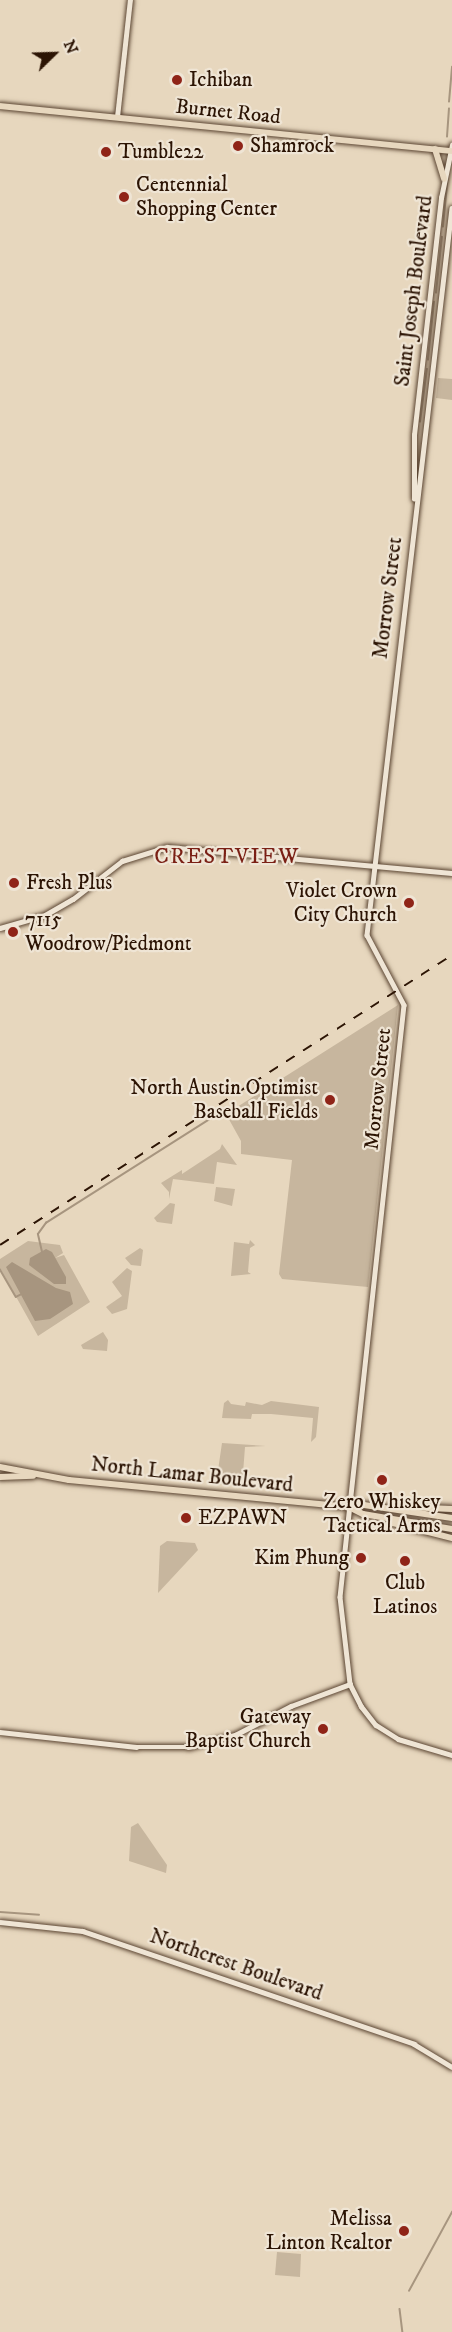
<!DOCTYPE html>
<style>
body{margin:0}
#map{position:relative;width:452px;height:2332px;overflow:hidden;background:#e7d7be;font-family:"IM FELL DW Pica",serif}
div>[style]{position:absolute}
.green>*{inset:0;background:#c7b69e}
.water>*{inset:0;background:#a7957f}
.stream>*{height:1.5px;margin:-0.75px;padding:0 0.75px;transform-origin:0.75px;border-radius:0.75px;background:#a7957f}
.roads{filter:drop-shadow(0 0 2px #5b4532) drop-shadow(0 0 2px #5b4532)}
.minor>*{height:4.5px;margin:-2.25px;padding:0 2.25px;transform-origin:2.25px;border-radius:2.25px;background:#efe5d5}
.major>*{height:6px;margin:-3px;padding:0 3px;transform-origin:3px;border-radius:3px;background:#e7d7be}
.rail>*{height:1.5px;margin-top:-0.75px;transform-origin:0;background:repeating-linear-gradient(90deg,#2c1404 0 10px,transparent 0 20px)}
.dots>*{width:16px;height:16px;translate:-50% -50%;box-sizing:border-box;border:3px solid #efe5d5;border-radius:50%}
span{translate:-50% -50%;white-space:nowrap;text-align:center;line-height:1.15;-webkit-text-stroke:4.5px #efe5d5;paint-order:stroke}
.poi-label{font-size:21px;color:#2c1404}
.left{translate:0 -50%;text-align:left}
.right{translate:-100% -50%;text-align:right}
.street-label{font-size:21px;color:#2c1404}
.neighbourhood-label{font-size:22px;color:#7a1f14;letter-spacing:1.5px}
.north{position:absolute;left:24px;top:24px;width:60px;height:60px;-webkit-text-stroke:4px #efe5d5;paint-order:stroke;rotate:67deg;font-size:16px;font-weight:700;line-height:24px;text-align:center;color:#2c1404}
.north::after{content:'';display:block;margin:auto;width:21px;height:27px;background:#2c1404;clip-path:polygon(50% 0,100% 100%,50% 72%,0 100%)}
</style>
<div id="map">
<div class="green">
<div style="clip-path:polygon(438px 378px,452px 379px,452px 400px,436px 398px)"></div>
<div style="clip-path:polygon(398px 1005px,368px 1287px,282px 1279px,279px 1274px,292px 1160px,241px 1154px,241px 1141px,226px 1114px)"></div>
<div style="clip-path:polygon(222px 1144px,237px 1165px,217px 1162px,214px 1184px,173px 1179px,169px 1199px,169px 1192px,161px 1183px,182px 1170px,182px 1174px,220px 1149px)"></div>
<div style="clip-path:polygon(216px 1187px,235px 1189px,232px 1206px,214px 1201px)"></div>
<div style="clip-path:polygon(170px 1203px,175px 1204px,172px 1224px,157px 1222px,154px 1218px)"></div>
<div style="clip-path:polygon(250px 1240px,255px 1245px,250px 1248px,248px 1272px,251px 1274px,231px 1276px,234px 1242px,249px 1244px)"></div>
<div style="clip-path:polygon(28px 1241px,60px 1245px,63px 1253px,55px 1258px,64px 1255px,90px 1302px,38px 1336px,0 1268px,0 1259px)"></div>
<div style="clip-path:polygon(140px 1248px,143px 1250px,141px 1266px,131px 1265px,125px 1258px)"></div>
<div style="clip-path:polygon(127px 1268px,132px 1271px,127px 1309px,112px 1314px,106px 1307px,122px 1296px,112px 1282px)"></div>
<div style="clip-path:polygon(103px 1332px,108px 1340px,107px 1351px,83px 1349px,81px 1345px)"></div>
<div style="clip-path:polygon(228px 1400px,231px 1404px,245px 1406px,246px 1402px,262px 1405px,271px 1401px,319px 1407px,316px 1437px,311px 1442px,313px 1418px,271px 1414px,252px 1414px,251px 1419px,222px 1418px,224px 1403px)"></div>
<div style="clip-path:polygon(222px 1443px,266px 1446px,245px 1447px,242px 1486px,216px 1484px)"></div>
<div style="clip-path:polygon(167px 1541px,195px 1543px,198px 1550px,158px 1593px,160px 1546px)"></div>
<div style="clip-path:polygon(138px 1823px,167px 1865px,166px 1873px,129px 1861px,131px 1827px)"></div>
<div style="clip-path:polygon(277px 2252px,301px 2254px,300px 2277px,275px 2275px)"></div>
</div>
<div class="water">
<div style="clip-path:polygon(46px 1249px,52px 1252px,66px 1277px,66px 1284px,54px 1284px,29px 1265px,30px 1258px)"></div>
<div style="clip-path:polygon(12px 1262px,56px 1288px,70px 1292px,73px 1304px,50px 1319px,35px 1321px,6px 1267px)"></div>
</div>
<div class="stream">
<div style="left:449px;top:102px;width:35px;rotate:-85deg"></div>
<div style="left:447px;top:137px;width:28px;rotate:-86deg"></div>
<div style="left:443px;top:227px;width:53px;rotate:-84.6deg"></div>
<div style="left:436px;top:293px;width:56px;rotate:-83.9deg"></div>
<div style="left:428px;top:360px;width:58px;rotate:-84.1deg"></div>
<div style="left:420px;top:422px;width:53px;rotate:-82.5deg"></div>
<div style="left:42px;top:1252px;width:18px;rotate:-103deg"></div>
<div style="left:38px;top:1234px;width:14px;rotate:-54deg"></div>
<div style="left:46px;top:1223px;width:205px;rotate:-32.4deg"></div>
<div style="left:0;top:1269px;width:32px;rotate:60deg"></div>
<div style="left:16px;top:1297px;width:7px;rotate:-27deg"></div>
<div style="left:0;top:1912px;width:39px;rotate:4deg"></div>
<div style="left:409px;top:2291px;width:90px;rotate:-61.4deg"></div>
<div style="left:400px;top:2309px;width:23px;rotate:83deg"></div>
</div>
<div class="roads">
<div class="minor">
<div style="left:117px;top:117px;width:118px;rotate:-83.7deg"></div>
<div style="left:452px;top:208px;width:732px;rotate:96.67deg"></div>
<div style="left:367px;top:935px;width:79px;rotate:62.1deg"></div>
<div style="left:404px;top:1005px;width:595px;rotate:96.17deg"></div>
<div style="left:340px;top:1597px;width:88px;rotate:83.4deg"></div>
<div style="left:350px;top:1684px;width:25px;rotate:63deg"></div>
<div style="left:361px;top:1706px;width:24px;rotate:52deg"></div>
<div style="left:376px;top:1725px;width:26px;rotate:32deg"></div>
<div style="left:398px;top:1739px;width:56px;rotate:16.5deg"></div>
<div style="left:414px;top:499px;width:64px;rotate:-90deg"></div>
<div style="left:414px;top:435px;width:239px;rotate:-83.5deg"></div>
<div style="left:441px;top:198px;width:54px;rotate:-78.3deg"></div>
<div style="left:0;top:928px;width:47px;rotate:-16.1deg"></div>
<div style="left:45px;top:915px;width:32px;rotate:-30deg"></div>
<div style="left:73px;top:899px;width:62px;rotate:-37.8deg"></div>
<div style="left:122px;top:861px;width:47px;rotate:-17.3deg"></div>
<div style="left:167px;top:847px;width:286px;rotate:5.2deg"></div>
<div style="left:0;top:1732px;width:137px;rotate:6.3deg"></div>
<div style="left:136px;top:1747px;width:52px"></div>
<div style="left:188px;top:1747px;width:49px;rotate:-14.3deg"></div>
<div style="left:235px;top:1735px;width:63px;rotate:-27.4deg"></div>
<div style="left:291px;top:1706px;width:63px;rotate:-20.4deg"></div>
<div style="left:0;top:1922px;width:83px;rotate:6.2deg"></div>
<div style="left:83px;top:1931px;width:350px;rotate:18.8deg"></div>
<div style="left:414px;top:2044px;width:44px;rotate:31.2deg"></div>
</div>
<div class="major">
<div style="left:0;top:106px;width:454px;rotate:5.7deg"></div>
<div style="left:435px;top:149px;width:31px;rotate:73deg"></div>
<div style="left:0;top:1467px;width:70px;rotate:10.7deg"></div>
<div style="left:69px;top:1480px;width:280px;rotate:5.5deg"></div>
<div style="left:348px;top:1507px;width:16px;rotate:-7deg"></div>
<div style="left:364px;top:1505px;width:89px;rotate:8.4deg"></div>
<div style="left:0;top:1477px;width:33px;rotate:-2deg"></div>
<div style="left:349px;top:1507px;width:16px;rotate:27deg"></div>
<div style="left:363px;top:1514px;width:90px;rotate:9.6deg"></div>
<div style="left:405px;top:1507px;width:47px;rotate:2.4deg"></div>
<div style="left:393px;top:1523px;width:61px;rotate:14.3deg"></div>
</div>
</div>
<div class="rail">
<div style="left:0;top:1245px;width:537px;rotate:-32.68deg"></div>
</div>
<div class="dots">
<div style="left:177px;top:80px;background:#8f2418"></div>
<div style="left:238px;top:146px;background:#8f2418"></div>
<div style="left:106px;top:152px;background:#8f2418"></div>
<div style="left:124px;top:197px;background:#8f2418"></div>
<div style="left:14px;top:883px;background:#8f2418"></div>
<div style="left:409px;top:903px;background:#8f2418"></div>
<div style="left:13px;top:932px;background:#8f2418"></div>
<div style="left:330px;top:1100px;background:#8f2418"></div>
<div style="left:382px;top:1480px;background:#8f2418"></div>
<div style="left:186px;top:1518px;background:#8f2418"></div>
<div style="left:361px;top:1558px;background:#8f2418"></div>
<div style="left:405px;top:1561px;background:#8f2418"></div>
<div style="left:323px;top:1729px;background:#8f2418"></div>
<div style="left:404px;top:2231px;background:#8f2418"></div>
</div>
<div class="poi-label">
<span class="left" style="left:189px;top:80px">Ichiban</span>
<span class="left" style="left:250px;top:146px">Shamrock</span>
<span class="left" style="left:118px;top:152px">Tumble22</span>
<span class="left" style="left:136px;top:197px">Centennial<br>Shopping Center</span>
<span class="left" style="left:26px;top:883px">Fresh Plus</span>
<span class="right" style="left:397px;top:903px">Violet Crown<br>City Church</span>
<span class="left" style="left:25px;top:932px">7115<br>Woodrow/Piedmont</span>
<span class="right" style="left:318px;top:1100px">North Austin Optimist<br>Baseball Fields</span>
<span style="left:382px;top:1514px">Zero Whiskey<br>Tactical Arms</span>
<span class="left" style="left:198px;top:1518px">EZPAWN</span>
<span class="right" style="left:349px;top:1558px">Kim Phung</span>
<span style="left:405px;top:1595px">Club<br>Latinos</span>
<span class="right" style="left:311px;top:1729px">Gateway<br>Baptist Church</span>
<span class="right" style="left:392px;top:2231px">Melissa<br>Linton Realtor</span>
</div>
<div class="street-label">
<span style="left:228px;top:112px;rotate:6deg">Burnet Road</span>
<span style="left:414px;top:291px;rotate:-83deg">Saint Joseph Boulevard</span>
<span style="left:388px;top:598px;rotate:-83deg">Morrow Street</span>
<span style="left:378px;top:1089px;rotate:-84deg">Morrow Street</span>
<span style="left:192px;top:1475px;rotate:6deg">North Lamar Boulevard</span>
<span style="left:236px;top:1965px;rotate:19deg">Northcrest Boulevard</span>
</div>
<div class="neighbourhood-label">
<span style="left:227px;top:857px">CRESTVIEW</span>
</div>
<div class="north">N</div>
</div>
